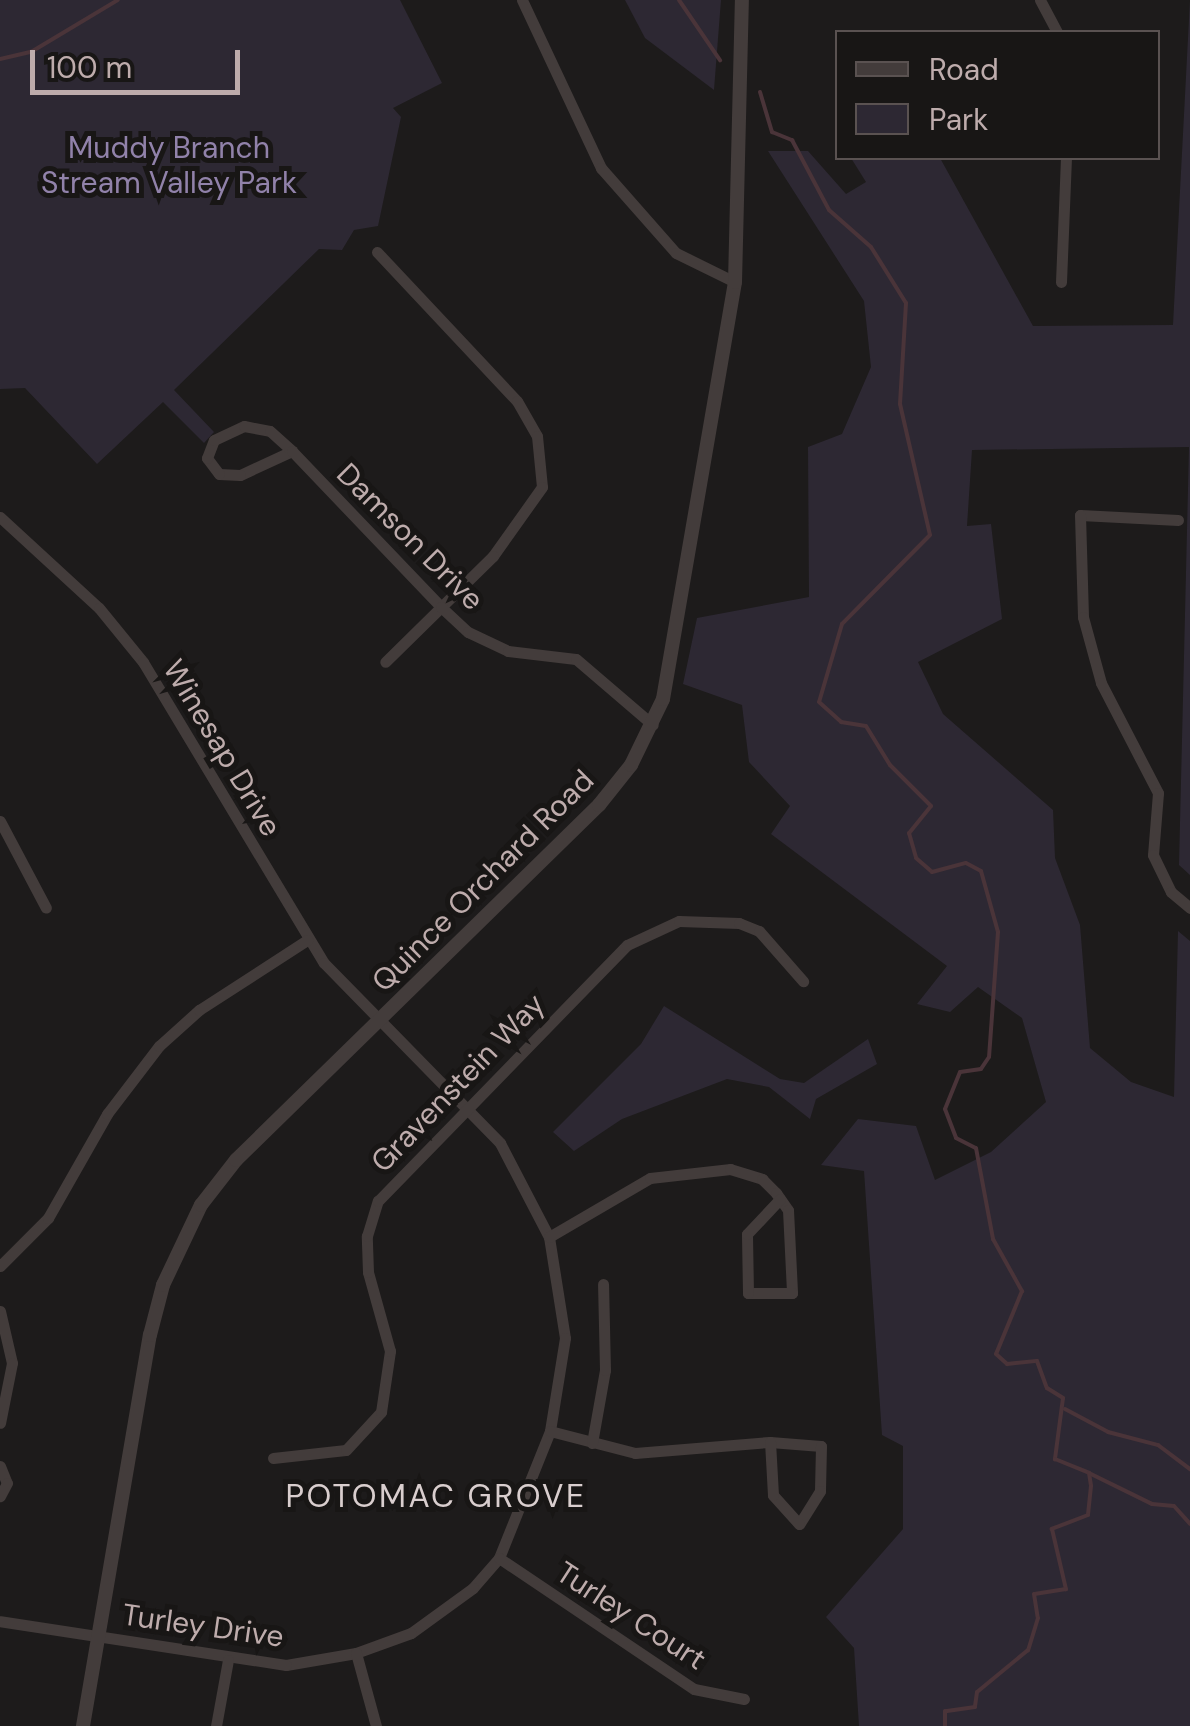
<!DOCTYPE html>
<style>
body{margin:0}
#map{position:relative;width:1190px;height:1726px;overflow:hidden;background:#1d1b1b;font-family:"DM Sans",sans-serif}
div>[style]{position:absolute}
.green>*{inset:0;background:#2d2833}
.stream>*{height:4px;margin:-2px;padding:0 2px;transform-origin:2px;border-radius:2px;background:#4a3439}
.minor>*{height:11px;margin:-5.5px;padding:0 5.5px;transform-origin:5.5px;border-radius:5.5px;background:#433c3b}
.tertiary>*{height:14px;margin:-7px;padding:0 7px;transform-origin:7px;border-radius:7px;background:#433c3b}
span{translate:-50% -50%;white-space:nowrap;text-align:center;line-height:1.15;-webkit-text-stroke:10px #181615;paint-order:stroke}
.park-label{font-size:30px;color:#9182aa}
.street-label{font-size:30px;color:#beacac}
.neighbourhood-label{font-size:32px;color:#d9cece;letter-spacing:2.5px}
.legend{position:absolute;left:835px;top:30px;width:325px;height:130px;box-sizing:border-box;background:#181615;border:2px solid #5a5251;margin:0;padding:12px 18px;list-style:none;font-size:30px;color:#beacac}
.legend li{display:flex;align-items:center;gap:20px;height:50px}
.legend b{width:50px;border:2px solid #5a5251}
.scale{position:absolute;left:30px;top:50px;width:210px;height:45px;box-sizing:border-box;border:5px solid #beacac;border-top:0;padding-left:12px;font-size:30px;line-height:35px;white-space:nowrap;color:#beacac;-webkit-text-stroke:8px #181615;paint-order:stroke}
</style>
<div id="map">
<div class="green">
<div style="clip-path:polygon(0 0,400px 0,442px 83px,393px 108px,401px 117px,378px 226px,354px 230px,342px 250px,319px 249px,174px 390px,214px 432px,204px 443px,163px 402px,97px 464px,25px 388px,0 389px)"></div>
<div style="clip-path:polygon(625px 0,721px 0,714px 90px,645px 38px)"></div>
<div style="clip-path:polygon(1190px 0,1190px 875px,1179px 865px,1189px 447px,972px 450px,967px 526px,991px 524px,1002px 619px,918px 662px,943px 714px,1053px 810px,1055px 858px,1080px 925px,1090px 1048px,1131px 1082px,1174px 1097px,1178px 931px,1190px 941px,1190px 1726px,859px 1726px,854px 1648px,826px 1617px,903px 1529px,903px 1446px,882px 1435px,864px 1171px,821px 1165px,858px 1119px,916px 1126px,935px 1180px,991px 1152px,1046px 1102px,1022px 1018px,978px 987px,950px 1012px,917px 1004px,947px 966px,771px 834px,790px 806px,749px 762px,742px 705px,683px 684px,697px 618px,809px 597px,808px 447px,842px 434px,871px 367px,864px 301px,768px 151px,808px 151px,846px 194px,866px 182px,851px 158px,940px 158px,1033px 326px,1173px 325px)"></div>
<div style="clip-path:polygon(664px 1006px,780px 1079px,804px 1083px,868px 1039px,877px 1064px,816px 1099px,810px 1119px,769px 1087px,727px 1079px,622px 1119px,574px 1151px,553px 1132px,641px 1044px)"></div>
</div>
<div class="stream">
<div style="left:679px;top:0;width:73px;rotate:55.7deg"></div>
<div style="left:0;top:59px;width:32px;rotate:-13deg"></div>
<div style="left:31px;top:52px;width:101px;rotate:-30.9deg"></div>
<div style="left:760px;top:92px;width:42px;rotate:73.3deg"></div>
<div style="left:772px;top:132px;width:22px;rotate:22deg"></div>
<div style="left:792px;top:140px;width:79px;rotate:62.1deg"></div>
<div style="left:829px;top:210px;width:56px;rotate:41.4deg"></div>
<div style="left:871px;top:247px;width:66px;rotate:58deg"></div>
<div style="left:906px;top:303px;width:101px;rotate:93.4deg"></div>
<div style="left:900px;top:404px;width:134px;rotate:77.1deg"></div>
<div style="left:930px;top:535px;width:125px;rotate:134.7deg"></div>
<div style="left:842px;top:624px;width:81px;rotate:106.4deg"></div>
<div style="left:819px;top:702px;width:30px;rotate:42deg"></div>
<div style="left:841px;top:722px;width:25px;rotate:9deg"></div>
<div style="left:866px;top:726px;width:46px;rotate:58.4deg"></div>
<div style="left:890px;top:765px;width:58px;rotate:45deg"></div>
<div style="left:931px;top:806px;width:35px;rotate:129deg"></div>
<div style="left:909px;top:833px;width:26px;rotate:74deg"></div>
<div style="left:916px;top:858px;width:21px;rotate:41deg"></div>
<div style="left:932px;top:872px;width:35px;rotate:-15deg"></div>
<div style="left:966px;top:863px;width:17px;rotate:28deg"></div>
<div style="left:981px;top:871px;width:63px;rotate:74.4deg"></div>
<div style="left:998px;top:932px;width:125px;rotate:94.1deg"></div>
<div style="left:989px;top:1057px;width:14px;rotate:124deg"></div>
<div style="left:981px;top:1069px;width:21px;rotate:172deg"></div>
<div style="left:960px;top:1072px;width:40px;rotate:112deg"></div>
<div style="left:945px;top:1109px;width:31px;rotate:69deg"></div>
<div style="left:956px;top:1138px;width:22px;rotate:27deg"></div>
<div style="left:976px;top:1148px;width:93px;rotate:79.4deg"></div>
<div style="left:993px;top:1239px;width:60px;rotate:60.9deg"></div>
<div style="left:1022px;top:1291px;width:68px;rotate:112.4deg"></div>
<div style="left:996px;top:1354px;width:15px;rotate:42deg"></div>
<div style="left:1007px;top:1364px;width:30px;rotate:-6deg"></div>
<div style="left:1037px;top:1361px;width:29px;rotate:70deg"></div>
<div style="left:1047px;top:1388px;width:19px;rotate:32deg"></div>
<div style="left:1063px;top:1398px;width:62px;rotate:97.5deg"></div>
<div style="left:1055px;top:1459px;width:37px;rotate:22deg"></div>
<div style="left:1089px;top:1473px;width:13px;rotate:81deg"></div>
<div style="left:1091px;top:1486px;width:29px;rotate:96deg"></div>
<div style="left:1088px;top:1515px;width:39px;rotate:159deg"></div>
<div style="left:1052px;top:1529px;width:62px;rotate:76.9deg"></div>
<div style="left:1066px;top:1589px;width:32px;rotate:171deg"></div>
<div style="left:1034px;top:1594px;width:24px;rotate:81deg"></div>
<div style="left:1038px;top:1618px;width:34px;rotate:107deg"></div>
<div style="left:1028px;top:1650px;width:66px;rotate:140.5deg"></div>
<div style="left:977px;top:1692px;width:15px;rotate:98deg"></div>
<div style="left:975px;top:1707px;width:30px;rotate:172deg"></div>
<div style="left:945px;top:1711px;width:15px;rotate:90deg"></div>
<div style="left:1065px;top:1409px;width:49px;rotate:28.1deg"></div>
<div style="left:1108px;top:1432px;width:52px;rotate:14.6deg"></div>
<div style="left:1158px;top:1445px;width:40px;rotate:37deg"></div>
<div style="left:1089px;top:1473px;width:70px;rotate:26.2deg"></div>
<div style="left:1152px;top:1504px;width:22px;rotate:5deg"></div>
<div style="left:1174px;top:1506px;width:24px;rotate:48deg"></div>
</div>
<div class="minor">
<div style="left:522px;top:0;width:186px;rotate:64.8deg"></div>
<div style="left:601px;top:168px;width:113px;rotate:48.6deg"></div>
<div style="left:676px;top:253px;width:66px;rotate:26.2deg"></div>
<div style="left:1040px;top:0;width:36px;rotate:62deg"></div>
<div style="left:377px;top:252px;width:204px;rotate:46.8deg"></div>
<div style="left:517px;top:401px;width:40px;rotate:60.3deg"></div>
<div style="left:537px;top:436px;width:51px;rotate:84.4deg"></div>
<div style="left:542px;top:487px;width:85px;rotate:125.4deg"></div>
<div style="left:493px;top:556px;width:151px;rotate:135.5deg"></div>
<div style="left:1061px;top:282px;width:124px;rotate:-87.7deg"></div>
<div style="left:292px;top:451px;width:57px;rotate:155.2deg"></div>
<div style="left:240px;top:475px;width:21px;rotate:-177deg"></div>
<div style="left:219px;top:474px;width:20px;rotate:-127deg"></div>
<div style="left:207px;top:458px;width:19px;rotate:-69deg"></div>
<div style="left:214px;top:440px;width:33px;rotate:-25deg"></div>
<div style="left:244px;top:426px;width:26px;rotate:11deg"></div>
<div style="left:270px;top:431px;width:30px;rotate:42deg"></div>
<div style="left:292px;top:451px;width:216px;rotate:46.3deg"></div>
<div style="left:441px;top:607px;width:37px;rotate:43deg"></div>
<div style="left:468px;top:632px;width:44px;rotate:25.4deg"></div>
<div style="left:508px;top:651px;width:68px;rotate:6.7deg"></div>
<div style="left:576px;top:659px;width:101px;rotate:40.6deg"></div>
<div style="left:0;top:517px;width:134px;rotate:42.6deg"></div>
<div style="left:99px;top:608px;width:70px;rotate:50.8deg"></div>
<div style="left:143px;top:662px;width:351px;rotate:59deg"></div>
<div style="left:324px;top:963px;width:252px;rotate:45.6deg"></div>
<div style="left:500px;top:1143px;width:106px;rotate:62.5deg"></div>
<div style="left:549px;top:1237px;width:102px;rotate:81deg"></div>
<div style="left:565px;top:1338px;width:94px;rotate:99.2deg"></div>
<div style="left:550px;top:1431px;width:137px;rotate:111.9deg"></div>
<div style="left:499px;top:1558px;width:40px;rotate:131deg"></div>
<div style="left:473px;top:1588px;width:77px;rotate:144deg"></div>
<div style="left:411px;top:1633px;width:59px;rotate:160deg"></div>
<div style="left:356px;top:1653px;width:71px;rotate:170.3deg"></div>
<div style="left:286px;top:1665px;width:289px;rotate:-171.3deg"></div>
<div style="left:1178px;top:520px;width:98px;rotate:-177.1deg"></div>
<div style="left:1080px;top:515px;width:102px;rotate:88.3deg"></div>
<div style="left:1083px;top:617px;width:68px;rotate:74.7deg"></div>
<div style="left:1101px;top:683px;width:124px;rotate:62.6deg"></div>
<div style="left:1158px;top:793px;width:62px;rotate:94.6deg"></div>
<div style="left:1153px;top:855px;width:41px;rotate:64.1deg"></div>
<div style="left:1171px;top:892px;width:25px;rotate:40deg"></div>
<div style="left:0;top:821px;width:98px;rotate:62.1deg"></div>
<div style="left:549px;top:1237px;width:117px;rotate:-30.3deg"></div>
<div style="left:650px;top:1178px;width:81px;rotate:-6.4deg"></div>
<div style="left:730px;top:1169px;width:34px;rotate:17deg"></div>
<div style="left:762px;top:1179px;width:20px;rotate:45deg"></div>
<div style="left:776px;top:1193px;width:21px;rotate:55deg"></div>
<div style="left:788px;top:1210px;width:83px;rotate:87.2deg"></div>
<div style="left:792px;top:1293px;width:44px;rotate:180deg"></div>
<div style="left:748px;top:1293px;width:59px;rotate:-91deg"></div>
<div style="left:747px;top:1234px;width:48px;rotate:-46.7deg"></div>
<div style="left:0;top:1266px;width:68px;rotate:-45deg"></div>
<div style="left:48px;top:1218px;width:120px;rotate:-60.4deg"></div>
<div style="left:107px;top:1114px;width:86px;rotate:-52.6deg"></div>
<div style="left:159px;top:1046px;width:54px;rotate:-42deg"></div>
<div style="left:199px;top:1010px;width:129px;rotate:-32.9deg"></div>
<div style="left:0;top:1311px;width:53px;rotate:77deg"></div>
<div style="left:12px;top:1363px;width:61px;rotate:101.3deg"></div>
<div style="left:550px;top:1431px;width:88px;rotate:14.5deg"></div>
<div style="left:635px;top:1453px;width:135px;rotate:-4.7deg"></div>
<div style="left:770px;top:1442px;width:51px;rotate:4.5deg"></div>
<div style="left:821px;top:1446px;width:45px;rotate:91.3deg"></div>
<div style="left:820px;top:1491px;width:39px;rotate:122deg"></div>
<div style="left:799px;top:1524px;width:39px;rotate:-132deg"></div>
<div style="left:773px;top:1495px;width:53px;rotate:-93.2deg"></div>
<div style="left:592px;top:1443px;width:74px;rotate:-79.9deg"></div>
<div style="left:605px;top:1370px;width:86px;rotate:-91.3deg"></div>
<div style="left:273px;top:1458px;width:73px;rotate:-6.3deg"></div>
<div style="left:346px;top:1450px;width:52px;rotate:-47.4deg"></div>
<div style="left:381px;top:1412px;width:62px;rotate:-81.6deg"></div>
<div style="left:390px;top:1351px;width:82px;rotate:-105.6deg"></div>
<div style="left:368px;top:1272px;width:36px;rotate:-92deg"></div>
<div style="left:367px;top:1236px;width:37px;rotate:-73deg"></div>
<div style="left:378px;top:1201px;width:357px;rotate:-45.8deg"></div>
<div style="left:627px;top:945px;width:57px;rotate:-24.8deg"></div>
<div style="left:679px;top:921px;width:60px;rotate:1.9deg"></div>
<div style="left:739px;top:923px;width:22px;rotate:22deg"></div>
<div style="left:759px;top:931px;width:67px;rotate:48.7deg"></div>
<div style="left:0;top:1466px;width:18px;rotate:68deg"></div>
<div style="left:7px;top:1483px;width:15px;rotate:118deg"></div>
<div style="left:499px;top:1558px;width:235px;rotate:33.9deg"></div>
<div style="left:694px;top:1689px;width:51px;rotate:11.3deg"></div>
<div style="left:356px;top:1653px;width:76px;rotate:74.7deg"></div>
<div style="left:216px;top:1726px;width:67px;rotate:-79.7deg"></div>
</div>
<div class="tertiary">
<div style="left:83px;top:1726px;width:397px;rotate:-80.3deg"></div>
<div style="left:150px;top:1335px;width:52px;rotate:-75.4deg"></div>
<div style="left:163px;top:1285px;width:89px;rotate:-64.6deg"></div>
<div style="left:201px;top:1205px;width:57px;rotate:-52.1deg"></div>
<div style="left:236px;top:1160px;width:508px;rotate:-44.36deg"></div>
<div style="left:599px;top:805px;width:51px;rotate:-51.3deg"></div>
<div style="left:631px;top:765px;width:73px;rotate:-64.1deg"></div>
<div style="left:663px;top:699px;width:423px;rotate:-80.2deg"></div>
<div style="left:735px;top:282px;width:282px;rotate:-88.6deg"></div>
</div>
<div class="park-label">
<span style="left:169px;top:165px">Muddy Branch<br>Stream Valley Park</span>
</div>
<div class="street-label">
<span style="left:410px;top:537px;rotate:45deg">Damson Drive</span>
<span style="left:222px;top:748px;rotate:59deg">Winesap Drive</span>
<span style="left:483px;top:881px;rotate:-45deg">Quince Orchard Road</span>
<span style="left:458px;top:1083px;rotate:-46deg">Gravenstein Way</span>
<span style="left:631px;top:1616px;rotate:33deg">Turley Court</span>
<span style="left:203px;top:1626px;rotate:8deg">Turley Drive</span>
</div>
<div class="neighbourhood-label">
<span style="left:436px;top:1496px">POTOMAC GROVE</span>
</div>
<ul class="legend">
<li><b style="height:12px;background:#433c3b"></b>Road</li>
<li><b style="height:28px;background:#2d2833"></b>Park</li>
</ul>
<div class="scale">100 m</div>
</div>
